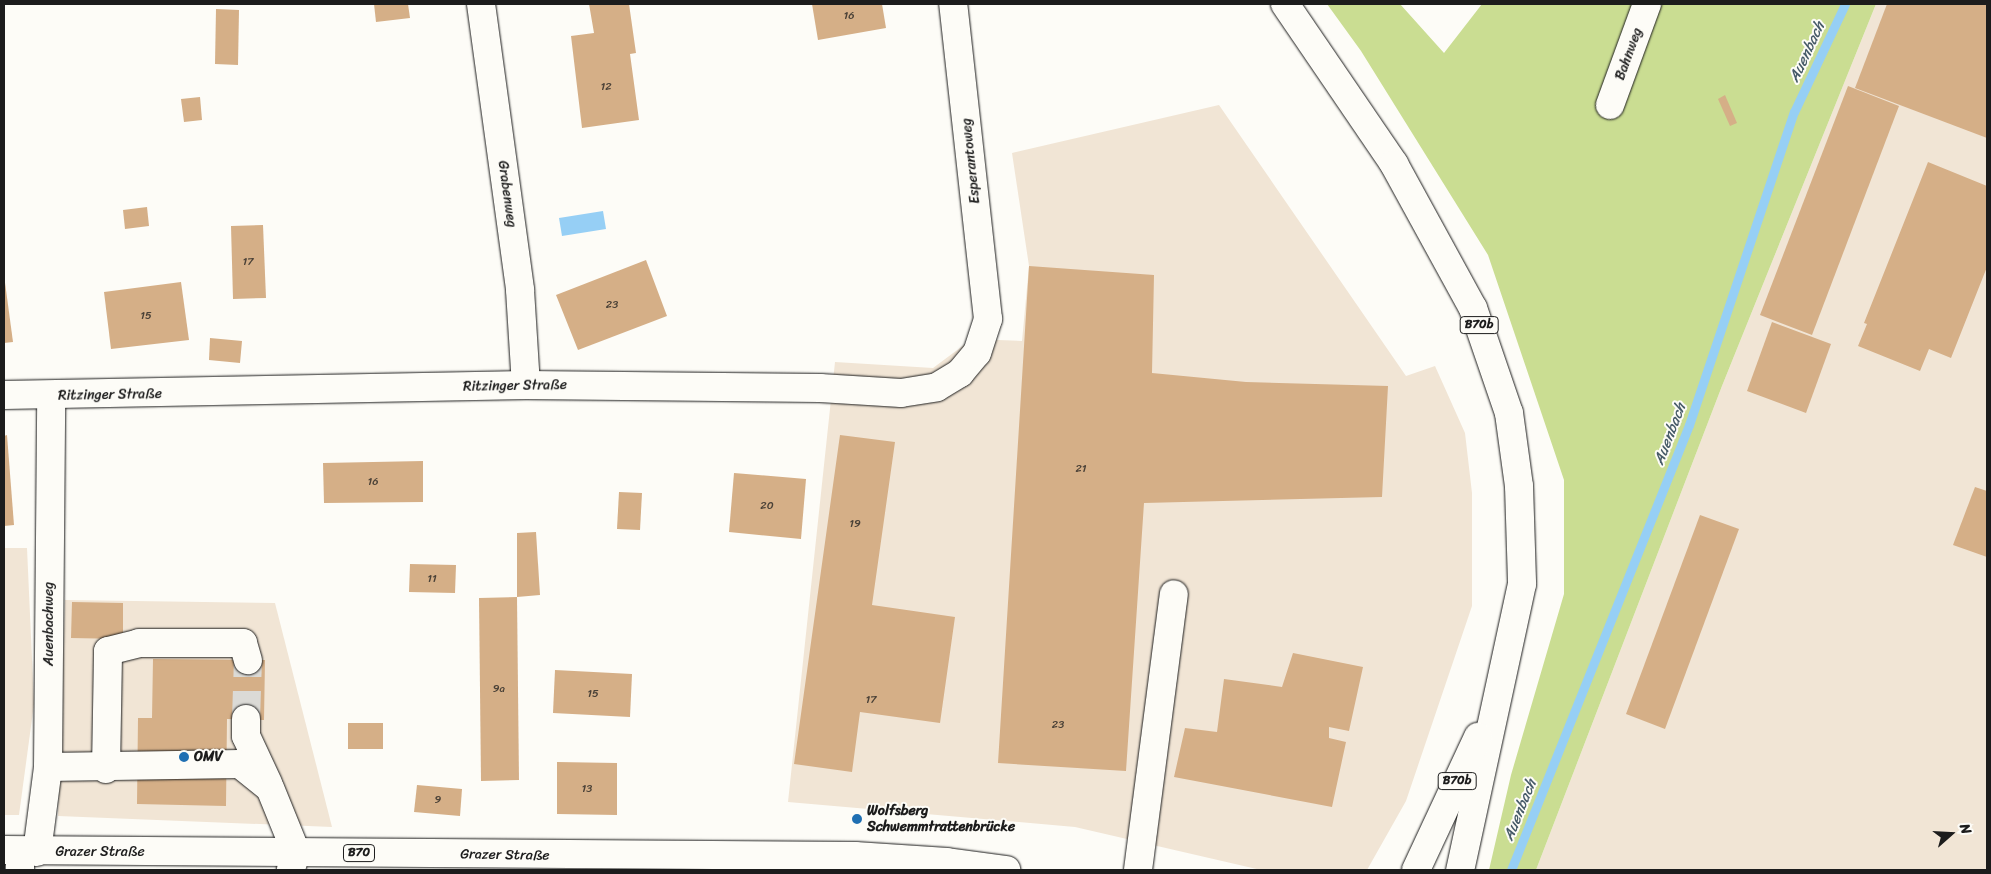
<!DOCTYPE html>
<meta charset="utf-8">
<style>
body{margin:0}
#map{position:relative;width:1991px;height:874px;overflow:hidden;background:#fdfcf7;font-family:Sriracha,sans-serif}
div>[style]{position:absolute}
.built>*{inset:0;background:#f1e5d5}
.green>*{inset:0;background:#cadd92}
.water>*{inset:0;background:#96cff5}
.stream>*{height:9px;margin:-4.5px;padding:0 4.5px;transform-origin:4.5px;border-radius:4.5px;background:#96cff5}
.building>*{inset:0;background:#d5af87}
.minor-tunnel>*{height:28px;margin-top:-14px;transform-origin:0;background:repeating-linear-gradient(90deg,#dbdad6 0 28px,transparent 0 42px)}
.roads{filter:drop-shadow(0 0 1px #1c1c1c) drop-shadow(0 0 1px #1c1c1c)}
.minor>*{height:28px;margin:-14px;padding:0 14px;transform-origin:14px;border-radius:14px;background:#fdfcf7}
.major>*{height:28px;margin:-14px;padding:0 14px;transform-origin:14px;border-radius:14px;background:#fdfcf7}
.dots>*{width:14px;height:14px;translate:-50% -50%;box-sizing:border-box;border:2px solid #fdfcf7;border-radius:50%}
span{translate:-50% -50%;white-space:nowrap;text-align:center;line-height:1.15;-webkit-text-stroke:4px #fdfcf7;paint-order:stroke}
.number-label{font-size:11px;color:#4a4137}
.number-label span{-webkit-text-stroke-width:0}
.shield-label span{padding:1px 4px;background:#fdfcf7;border:1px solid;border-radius:4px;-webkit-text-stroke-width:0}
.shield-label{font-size:12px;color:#1c1c1c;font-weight:700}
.street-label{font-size:14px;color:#1c1c1c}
.poi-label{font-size:14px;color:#1c1c1c;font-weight:700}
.left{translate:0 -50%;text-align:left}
.water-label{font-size:15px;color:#475b68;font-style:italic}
.frame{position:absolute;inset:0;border:5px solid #1c1c1c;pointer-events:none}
.north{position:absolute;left:1926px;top:809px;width:50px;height:50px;-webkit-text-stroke:4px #fdfcf7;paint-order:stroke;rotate:71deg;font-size:14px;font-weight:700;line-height:20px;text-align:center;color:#1c1c1c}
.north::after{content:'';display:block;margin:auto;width:18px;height:22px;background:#1c1c1c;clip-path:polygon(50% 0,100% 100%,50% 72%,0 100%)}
</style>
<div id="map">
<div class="built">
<div style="clip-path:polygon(1876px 4px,1987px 4px,1987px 870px,1536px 870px,1722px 386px)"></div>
<div style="clip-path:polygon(1219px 105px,1406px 376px,1435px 366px,1465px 433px,1472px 493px,1472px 606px,1406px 801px,1367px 870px,1261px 870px,1075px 827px,788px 802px,835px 362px,933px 368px,972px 339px,1022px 341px,1029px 266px,1012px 153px)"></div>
<div style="clip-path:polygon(4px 548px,27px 548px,34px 704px,19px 815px,4px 815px)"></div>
<div style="clip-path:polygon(65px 600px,275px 603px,332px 827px,58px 816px)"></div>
</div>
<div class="green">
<div style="clip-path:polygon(1327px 4px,1400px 4px,1444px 53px,1482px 4px,1876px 4px,1722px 386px,1536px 870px,1489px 870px,1511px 775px,1564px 594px,1564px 480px,1488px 255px,1361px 51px)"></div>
</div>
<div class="water">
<div style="clip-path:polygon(603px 211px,606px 229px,562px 236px,559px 218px)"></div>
</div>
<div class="stream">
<div style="left:1511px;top:870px;width:479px;rotate:-68.2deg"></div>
<div style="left:1689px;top:425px;width:330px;rotate:-71.5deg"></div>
<div style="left:1794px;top:112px;width:119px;rotate:-64.7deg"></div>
</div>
<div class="building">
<div style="clip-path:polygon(374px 4px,408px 4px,410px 18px,376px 22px)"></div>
<div style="clip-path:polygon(589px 4px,629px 4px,636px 53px,630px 54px,639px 120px,582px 128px,571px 36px,594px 33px)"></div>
<div style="clip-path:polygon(812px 4px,882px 4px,886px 28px,818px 40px)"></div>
<div style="clip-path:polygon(1887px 4px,1987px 4px,1987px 138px,1855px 88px)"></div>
<div style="clip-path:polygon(216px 9px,239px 10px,238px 65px,215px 64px)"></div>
<div style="clip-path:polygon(1848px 86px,1899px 106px,1812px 335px,1760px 315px)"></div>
<div style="clip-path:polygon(1725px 95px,1737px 123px,1730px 126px,1718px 99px)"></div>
<div style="clip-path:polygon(200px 97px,202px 120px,184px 122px,181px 99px)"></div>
<div style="clip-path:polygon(1928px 162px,1987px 186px,1987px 267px,1951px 358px,1929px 349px,1920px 371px,1858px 346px,1867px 324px,1864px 323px)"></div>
<div style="clip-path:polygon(147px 207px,149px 226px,125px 229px,123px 210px)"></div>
<div style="clip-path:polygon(263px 225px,266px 298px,233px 299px,231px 226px)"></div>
<div style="clip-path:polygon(646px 260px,667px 316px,578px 350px,556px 295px)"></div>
<div style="clip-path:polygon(1029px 266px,1154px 275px,1152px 373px,1246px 382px,1388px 386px,1382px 497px,1144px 503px,1126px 771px,998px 763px)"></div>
<div style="clip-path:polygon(4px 275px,13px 342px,4px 343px)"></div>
<div style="clip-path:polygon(181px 282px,189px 340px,111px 349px,104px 292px)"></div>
<div style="clip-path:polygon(1772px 322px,1831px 344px,1806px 413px,1747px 391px)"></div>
<div style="clip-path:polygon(210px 338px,242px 341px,240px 363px,209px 360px)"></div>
<div style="clip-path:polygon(7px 435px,14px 525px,4px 526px,4px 436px)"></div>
<div style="clip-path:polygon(840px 435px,895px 442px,872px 605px,955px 617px,940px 723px,860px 712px,852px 772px,794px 764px)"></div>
<div style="clip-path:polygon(423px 461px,423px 502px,324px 503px,323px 463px)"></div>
<div style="clip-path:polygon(734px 473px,806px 479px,801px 539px,729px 532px)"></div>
<div style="clip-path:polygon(1975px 487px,1987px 491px,1987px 557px,1953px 545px)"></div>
<div style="clip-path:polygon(619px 492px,642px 493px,640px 530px,617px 529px)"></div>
<div style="clip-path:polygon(1700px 515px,1739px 529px,1665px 729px,1626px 714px)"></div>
<div style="clip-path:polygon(536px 532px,540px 595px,517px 597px,517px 533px)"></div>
<div style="clip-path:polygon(410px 564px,456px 565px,455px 593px,409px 592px)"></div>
<div style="clip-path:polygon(517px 597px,519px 780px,481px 781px,479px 598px)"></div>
<div style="clip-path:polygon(72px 602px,123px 603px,123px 639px,71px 638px)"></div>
<div style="clip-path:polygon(1293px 653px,1363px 667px,1349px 731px,1329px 727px,1329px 738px,1346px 742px,1332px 807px,1174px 777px,1185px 728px,1217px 732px,1224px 679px,1282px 687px)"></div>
<div style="clip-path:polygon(153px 659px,265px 660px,264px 720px,227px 719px,226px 806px,137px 804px,138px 718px,152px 718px)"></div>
<div style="clip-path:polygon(555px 670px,632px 674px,630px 717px,553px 713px)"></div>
<div style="clip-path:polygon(348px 723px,383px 723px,383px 749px,348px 749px)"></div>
<div style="clip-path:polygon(557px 762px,617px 763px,617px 815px,557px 814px)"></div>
<div style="clip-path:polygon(417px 785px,462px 789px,460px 816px,414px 812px)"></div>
</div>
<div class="minor-tunnel">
<div style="left:246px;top:719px;width:59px;rotate:-88.1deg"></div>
</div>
<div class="roads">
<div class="minor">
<div style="left:481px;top:4px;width:289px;rotate:82.2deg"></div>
<div style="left:520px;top:290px;width:95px;rotate:86.4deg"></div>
<div style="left:1610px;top:105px;width:108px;rotate:-69.9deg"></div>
<div style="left:4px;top:395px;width:522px;rotate:-1.1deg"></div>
<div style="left:526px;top:385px;width:294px;rotate:0.6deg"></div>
<div style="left:820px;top:388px;width:81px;rotate:3.5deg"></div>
<div style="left:901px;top:393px;width:36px;rotate:-9deg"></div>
<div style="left:937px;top:387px;width:27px;rotate:-31deg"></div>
<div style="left:960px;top:373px;width:26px;rotate:-50deg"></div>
<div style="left:977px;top:353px;width:36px;rotate:-72deg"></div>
<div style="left:988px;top:319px;width:317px;rotate:-96.3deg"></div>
<div style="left:246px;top:719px;width:17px;rotate:90deg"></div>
<div style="left:246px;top:736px;width:52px;rotate:64.9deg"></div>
<div style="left:48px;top:767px;width:192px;rotate:-0.9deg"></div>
<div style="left:240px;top:764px;width:38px;rotate:39deg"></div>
<div style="left:270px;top:788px;width:69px;rotate:67.9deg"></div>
<div style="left:296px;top:852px;width:19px;rotate:106deg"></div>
<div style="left:106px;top:769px;width:118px;rotate:-89deg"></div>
<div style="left:108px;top:651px;width:32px;rotate:-14deg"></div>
<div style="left:139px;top:643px;width:104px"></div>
<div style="left:243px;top:643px;width:18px;rotate:74deg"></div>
<div style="left:37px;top:852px;width:86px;rotate:-82.6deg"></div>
<div style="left:48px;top:767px;width:371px;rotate:-89.5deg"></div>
<div style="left:20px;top:870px;width:19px;rotate:-90deg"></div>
<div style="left:1138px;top:870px;width:278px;rotate:-82.6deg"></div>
</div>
<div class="major">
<div style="left:1285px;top:4px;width:194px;rotate:55.7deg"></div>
<div style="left:1394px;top:164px;width:164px;rotate:61.3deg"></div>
<div style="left:1473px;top:308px;width:111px;rotate:71.1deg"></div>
<div style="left:1509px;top:413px;width:74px;rotate:82.2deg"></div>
<div style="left:1519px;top:486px;width:98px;rotate:88.2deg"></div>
<div style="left:1522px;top:584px;width:293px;rotate:102.2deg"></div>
<div style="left:4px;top:850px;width:851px;rotate:0.4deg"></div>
<div style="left:855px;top:856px;width:92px;rotate:3.7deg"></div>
<div style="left:947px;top:862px;width:60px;rotate:7.7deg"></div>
<div style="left:1416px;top:870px;width:147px;rotate:-65deg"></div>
</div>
</div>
<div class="dots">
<div style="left:184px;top:757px;background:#1f6fb2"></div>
<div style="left:857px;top:819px;background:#1f6fb2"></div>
</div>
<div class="number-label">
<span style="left:849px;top:16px">16</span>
<span style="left:606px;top:87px">12</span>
<span style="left:248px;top:262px">17</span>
<span style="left:612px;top:305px">23</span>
<span style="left:146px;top:316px">15</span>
<span style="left:1081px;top:469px">21</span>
<span style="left:373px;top:482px">16</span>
<span style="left:767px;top:506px">20</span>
<span style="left:855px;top:524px">19</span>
<span style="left:432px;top:579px">11</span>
<span style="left:499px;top:689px">9a</span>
<span style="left:593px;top:694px">15</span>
<span style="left:871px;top:700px">17</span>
<span style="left:1058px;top:725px">23</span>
<span style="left:587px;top:789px">13</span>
<span style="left:438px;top:800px">9</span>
</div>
<div class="shield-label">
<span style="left:1479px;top:325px">B70b</span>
<span style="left:1457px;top:781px">B70b</span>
<span style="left:359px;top:853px">B70</span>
</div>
<div class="street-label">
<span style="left:1629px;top:54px;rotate:-70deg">Bahnweg</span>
<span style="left:971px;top:161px;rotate:-96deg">Esperantoweg</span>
<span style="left:507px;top:194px;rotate:82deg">Grabenweg</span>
<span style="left:515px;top:386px;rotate:-1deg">Ritzinger Straße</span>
<span style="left:110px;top:395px;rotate:-1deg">Ritzinger Straße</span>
<span style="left:49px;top:624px;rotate:-90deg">Auenbachweg</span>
<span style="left:100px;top:852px">Grazer Straße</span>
<span style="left:505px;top:855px;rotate:1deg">Grazer Straße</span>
</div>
<div class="poi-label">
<span class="left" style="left:194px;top:757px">OMV</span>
<span class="left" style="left:867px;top:819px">Wolfsberg<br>Schwemmtrattenbrücke</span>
</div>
<div class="water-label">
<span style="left:1807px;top:52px;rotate:-65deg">Auenbach</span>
<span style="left:1670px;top:434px;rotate:-69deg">Auenbach</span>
<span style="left:1520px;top:810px;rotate:-68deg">Auenbach</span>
</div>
<div class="frame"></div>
<div class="north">N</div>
</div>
